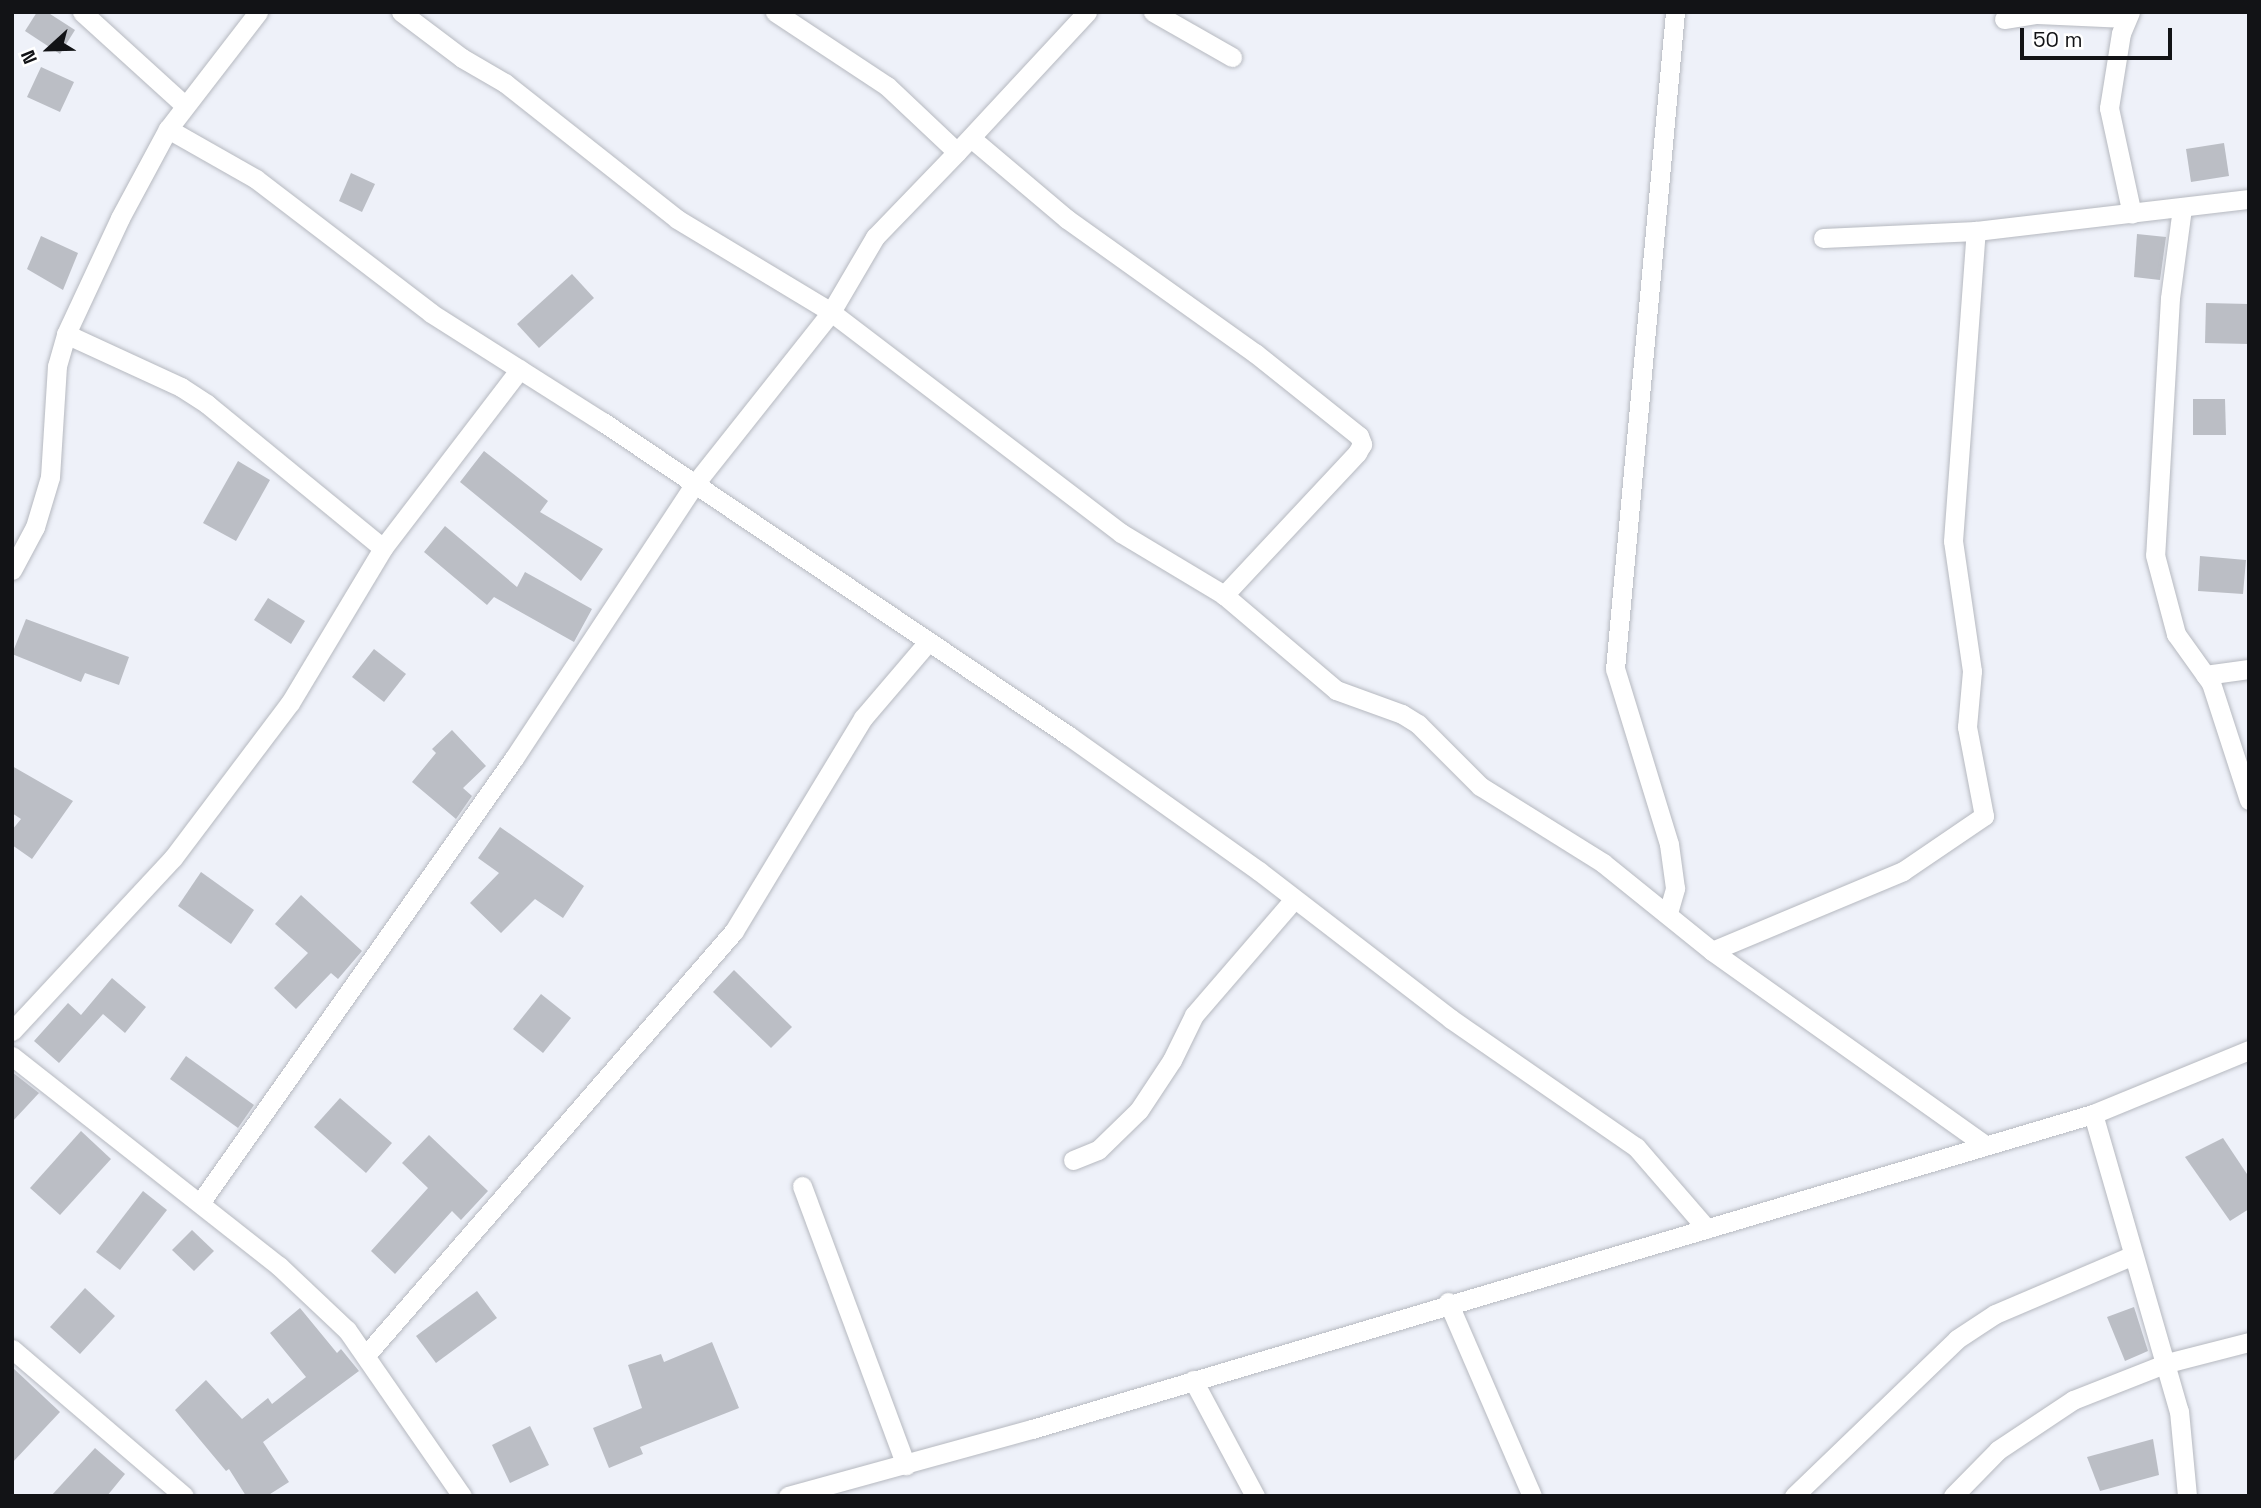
<!DOCTYPE html>
<style>
body{margin:0}
#map{position:relative;width:2261px;height:1508px;overflow:hidden;background:#eef1f9;font-family:"Space Grotesk",sans-serif}
div>[style]{position:absolute}
.building>*{inset:0;background:#bbbec5}
.roads{filter:drop-shadow(0 0 2px #b6b9c0) drop-shadow(0 0 2px #b6b9c0)}
.minor>*{height:19px;margin:-9.5px;padding:0 9.5px;transform-origin:9.5px;border-radius:9.5px;background:#fff}
span{translate:-50% -50%;white-space:nowrap;text-align:center;line-height:1.15;-webkit-text-stroke:7px #fff;paint-order:stroke}
.frame{position:absolute;inset:0;border:14px solid #121316;pointer-events:none}
.north{position:absolute;left:14px;top:14px;width:70px;height:70px;-webkit-text-stroke:5px #fff;paint-order:stroke;rotate:248deg;font-size:19px;font-weight:700;line-height:28px;text-align:center;color:#121316}
.north::after{content:'';display:block;margin:auto;width:24px;height:32px;background:#121316;clip-path:polygon(50% 0,100% 100%,50% 72%,0 100%)}
.scale{position:absolute;left:2020px;top:28px;width:152px;height:32px;box-sizing:border-box;border:4px solid #121316;border-top:0;padding-left:9px;font-size:21px;line-height:24px;white-space:nowrap;color:#121316;-webkit-text-stroke:5px #fff;paint-order:stroke}
</style>
<div id="map">
<div class="building">
<div style="clip-path:polygon(37px 12px,47px 12px,75px 30px,60px 54px,25px 31px)"></div>
<div style="clip-path:polygon(41px 67px,74px 82px,60px 112px,27px 97px)"></div>
<div style="clip-path:polygon(2224px 143px,2229px 176px,2191px 182px,2186px 149px)"></div>
<div style="clip-path:polygon(351px 173px,375px 184px,362px 212px,339px 201px)"></div>
<div style="clip-path:polygon(2137px 234px,2166px 237px,2160px 280px,2134px 277px)"></div>
<div style="clip-path:polygon(41px 236px,78px 253px,63px 290px,27px 269px)"></div>
<div style="clip-path:polygon(572px 274px,594px 298px,539px 348px,517px 324px)"></div>
<div style="clip-path:polygon(2206px 303px,2249px 304px,2249px 344px,2205px 343px)"></div>
<div style="clip-path:polygon(2193px 399px,2225px 399px,2226px 435px,2193px 435px)"></div>
<div style="clip-path:polygon(484px 451px,548px 501px,540px 512px,603px 549px,581px 581px,460px 482px)"></div>
<div style="clip-path:polygon(238px 461px,270px 480px,236px 541px,203px 523px)"></div>
<div style="clip-path:polygon(445px 526px,517px 587px,525px 572px,592px 609px,574px 642px,494px 597px,487px 605px,424px 552px)"></div>
<div style="clip-path:polygon(2200px 556px,2246px 560px,2243px 594px,2198px 591px)"></div>
<div style="clip-path:polygon(268px 598px,305px 621px,291px 644px,254px 620px)"></div>
<div style="clip-path:polygon(26px 619px,129px 657px,119px 685px,85px 673px,81px 682px,12px 654px)"></div>
<div style="clip-path:polygon(374px 649px,406px 674px,384px 702px,352px 677px)"></div>
<div style="clip-path:polygon(452px 730px,486px 766px,463px 788px,472px 796px,456px 819px,412px 782px,436px 753px,432px 749px)"></div>
<div style="clip-path:polygon(12px 766px,73px 801px,32px 859px,12px 845px,12px 830px,21px 819px,12px 813px)"></div>
<div style="clip-path:polygon(500px 827px,584px 886px,563px 918px,535px 899px,501px 933px,470px 903px,499px 873px,478px 858px)"></div>
<div style="clip-path:polygon(201px 872px,254px 910px,231px 944px,178px 906px)"></div>
<div style="clip-path:polygon(301px 895px,362px 951px,338px 979px,331px 973px,296px 1009px,274px 988px,308px 953px,275px 924px)"></div>
<div style="clip-path:polygon(734px 970px,792px 1027px,771px 1048px,713px 992px)"></div>
<div style="clip-path:polygon(112px 978px,146px 1007px,125px 1033px,103px 1014px,59px 1063px,34px 1041px,68px 1003px,81px 1015px)"></div>
<div style="clip-path:polygon(541px 994px,571px 1018px,543px 1053px,513px 1029px)"></div>
<div style="clip-path:polygon(186px 1056px,254px 1105px,238px 1128px,170px 1079px)"></div>
<div style="clip-path:polygon(12px 1072px,39px 1093px,12px 1122px)"></div>
<div style="clip-path:polygon(340px 1098px,392px 1143px,366px 1173px,314px 1127px)"></div>
<div style="clip-path:polygon(81px 1131px,111px 1159px,60px 1215px,30px 1188px)"></div>
<div style="clip-path:polygon(429px 1135px,488px 1191px,461px 1220px,452px 1211px,395px 1274px,371px 1251px,428px 1188px,402px 1163px)"></div>
<div style="clip-path:polygon(2223px 1138px,2249px 1177px,2249px 1209px,2230px 1221px,2185px 1157px)"></div>
<div style="clip-path:polygon(143px 1191px,167px 1210px,120px 1270px,96px 1252px)"></div>
<div style="clip-path:polygon(192px 1230px,214px 1251px,194px 1271px,172px 1250px)"></div>
<div style="clip-path:polygon(85px 1288px,115px 1316px,80px 1354px,50px 1327px)"></div>
<div style="clip-path:polygon(477px 1291px,497px 1318px,436px 1363px,416px 1336px)"></div>
<div style="clip-path:polygon(2134px 1307px,2148px 1351px,2125px 1361px,2107px 1317px)"></div>
<div style="clip-path:polygon(300px 1308px,337px 1353px,341px 1349px,359px 1371px,263px 1442px,289px 1482px,267px 1496px,246px 1496px,229px 1469px,226px 1471px,175px 1410px,206px 1380px,242px 1419px,268px 1398px,272px 1404px,306px 1377px,270px 1333px)"></div>
<div style="clip-path:polygon(712px 1342px,739px 1408px,640px 1447px,643px 1454px,609px 1468px,593px 1428px,642px 1408px,628px 1365px,661px 1354px,664px 1362px)"></div>
<div style="clip-path:polygon(12px 1367px,60px 1412px,12px 1463px)"></div>
<div style="clip-path:polygon(530px 1426px,549px 1465px,510px 1483px,492px 1445px)"></div>
<div style="clip-path:polygon(2153px 1439px,2159px 1475px,2100px 1491px,2087px 1457px)"></div>
<div style="clip-path:polygon(95px 1448px,125px 1474px,107px 1496px,51px 1496px)"></div>
</div>
<div class="roads">
<div class="minor">
<div style="left:82px;top:12px;width:137px;rotate:42.3deg"></div>
<div style="left:401px;top:12px;width:76px;rotate:37deg"></div>
<div style="left:462px;top:58px;width:50px;rotate:30.2deg"></div>
<div style="left:505px;top:83px;width:219px;rotate:38.3deg"></div>
<div style="left:677px;top:219px;width:180px;rotate:31.1deg"></div>
<div style="left:831px;top:312px;width:365px;rotate:37.3deg"></div>
<div style="left:1121px;top:533px;width:120px;rotate:31deg"></div>
<div style="left:1224px;top:595px;width:147px;rotate:40.3deg"></div>
<div style="left:1336px;top:690px;width:70px;rotate:20deg"></div>
<div style="left:1402px;top:714px;width:19px;rotate:32deg"></div>
<div style="left:1418px;top:724px;width:88px;rotate:45deg"></div>
<div style="left:1480px;top:786px;width:145px;rotate:32deg"></div>
<div style="left:1603px;top:863px;width:140px;rotate:38.9deg"></div>
<div style="left:1712px;top:951px;width:335px;rotate:35.4deg"></div>
<div style="left:775px;top:12px;width:134px;rotate:33.5deg"></div>
<div style="left:887px;top:86px;width:96px;rotate:43.3deg"></div>
<div style="left:957px;top:152px;width:191px;rotate:-47.1deg"></div>
<div style="left:1153px;top:12px;width:91px;rotate:29.7deg"></div>
<div style="left:2130px;top:12px;width:23px;rotate:113deg"></div>
<div style="left:2121px;top:33px;width:76px;rotate:99.1deg"></div>
<div style="left:2109px;top:108px;width:108px;rotate:77.8deg"></div>
<div style="left:2004px;top:19px;width:33px;rotate:-9deg"></div>
<div style="left:2037px;top:14px;width:89px;rotate:2.6deg"></div>
<div style="left:168px;top:129px;width:101px;rotate:29.6deg"></div>
<div style="left:256px;top:179px;width:220px;rotate:37.4deg"></div>
<div style="left:431px;top:313px;width:204px;rotate:32.4deg"></div>
<div style="left:603px;top:422px;width:562px;rotate:33.97deg"></div>
<div style="left:1069px;top:736px;width:233px;rotate:35.4deg"></div>
<div style="left:1259px;top:871px;width:242px;rotate:37.6deg"></div>
<div style="left:1451px;top:1019px;width:225px;rotate:34.7deg"></div>
<div style="left:1636px;top:1147px;width:108px;rotate:49.1deg"></div>
<div style="left:971px;top:138px;width:126px;rotate:40.2deg"></div>
<div style="left:1067px;top:219px;width:231px;rotate:35.5deg"></div>
<div style="left:1255px;top:353px;width:133px;rotate:38.6deg"></div>
<div style="left:1359px;top:436px;width:9px;rotate:69deg"></div>
<div style="left:1362px;top:444px;width:10px;rotate:119deg"></div>
<div style="left:1357px;top:453px;width:195px;rotate:133.1deg"></div>
<div style="left:2182px;top:208px;width:91px;rotate:97.6deg"></div>
<div style="left:2170px;top:298px;width:257px;rotate:93.3deg"></div>
<div style="left:2155px;top:555px;width:82px;rotate:75.1deg"></div>
<div style="left:2176px;top:634px;width:60px;rotate:54.5deg"></div>
<div style="left:2211px;top:683px;width:123px;rotate:72deg"></div>
<div style="left:1823px;top:238px;width:153px;rotate:-2.6deg"></div>
<div style="left:1976px;top:231px;width:275px;rotate:-6.7deg"></div>
<div style="left:66px;top:334px;width:127px;rotate:24.7deg"></div>
<div style="left:181px;top:387px;width:31px;rotate:33deg"></div>
<div style="left:207px;top:404px;width:227px;rotate:39.3deg"></div>
<div style="left:12px;top:570px;width:49px;rotate:-61.9deg"></div>
<div style="left:35px;top:527px;width:52px;rotate:-73.3deg"></div>
<div style="left:50px;top:477px;width:111px;rotate:-86.4deg"></div>
<div style="left:57px;top:366px;width:33px;rotate:-74deg"></div>
<div style="left:66px;top:334px;width:128px;rotate:-65deg"></div>
<div style="left:120px;top:218px;width:101px;rotate:-61.7deg"></div>
<div style="left:168px;top:129px;width:148px;rotate:-52.4deg"></div>
<div style="left:2205px;top:675px;width:44px;rotate:-7.8deg"></div>
<div style="left:1668px;top:913px;width:26px;rotate:-74deg"></div>
<div style="left:1675px;top:888px;width:44px;rotate:-97.8deg"></div>
<div style="left:1669px;top:844px;width:183px;rotate:-107.1deg"></div>
<div style="left:1615px;top:669px;width:660px;rotate:-84.78deg"></div>
<div style="left:1712px;top:951px;width:207px;rotate:-22.7deg"></div>
<div style="left:1903px;top:871px;width:98px;rotate:-34.2deg"></div>
<div style="left:1984px;top:816px;width:91px;rotate:-100.8deg"></div>
<div style="left:1967px;top:727px;width:56px;rotate:-84.9deg"></div>
<div style="left:1972px;top:671px;width:131px;rotate:-98.3deg"></div>
<div style="left:1953px;top:541px;width:311px;rotate:-85.8deg"></div>
<div style="left:12px;top:1031px;width:236px;rotate:-47.1deg"></div>
<div style="left:173px;top:858px;width:194px;rotate:-53deg"></div>
<div style="left:290px;top:703px;width:181px;rotate:-59deg"></div>
<div style="left:383px;top:548px;width:225px;rotate:-52.6deg"></div>
<div style="left:12px;top:1056px;width:340px;rotate:38.2deg"></div>
<div style="left:279px;top:1266px;width:93px;rotate:43.3deg"></div>
<div style="left:347px;top:1330px;width:202px;rotate:55.3deg"></div>
<div style="left:2093px;top:1114px;width:309px;rotate:73.9deg"></div>
<div style="left:2179px;top:1411px;width:85px;rotate:84.6deg"></div>
<div style="left:1073px;top:1160px;width:27px;rotate:-22deg"></div>
<div style="left:1098px;top:1150px;width:57px;rotate:-44.3deg"></div>
<div style="left:1139px;top:1110px;width:60px;rotate:-56.6deg"></div>
<div style="left:1172px;top:1060px;width:50px;rotate:-63.9deg"></div>
<div style="left:1194px;top:1015px;width:153px;rotate:-49.2deg"></div>
<div style="left:802px;top:1186px;width:298px;rotate:69.6deg"></div>
<div style="left:200px;top:1203px;width:545px;rotate:-54.79deg"></div>
<div style="left:514px;top:758px;width:327px;rotate:-56.6deg"></div>
<div style="left:694px;top:485px;width:221px;rotate:-51.6deg"></div>
<div style="left:831px;top:312px;width:87px;rotate:-59.6deg"></div>
<div style="left:875px;top:237px;width:118px;rotate:-46deg"></div>
<div style="left:1448px;top:1302px;width:211px;rotate:66.6deg"></div>
<div style="left:12px;top:1349px;width:226px;rotate:40.5deg"></div>
<div style="left:366px;top:1355px;width:561px;rotate:-49.04deg"></div>
<div style="left:734px;top:931px;width:249px;rotate:-58.8deg"></div>
<div style="left:863px;top:718px;width:99px;rotate:-49.5deg"></div>
<div style="left:1193px;top:1380px;width:132px;rotate:61.9deg"></div>
<div style="left:788px;top:1496px;width:253px;rotate:-15.4deg"></div>
<div style="left:1032px;top:1429px;width:1107px;rotate:-16.54deg"></div>
<div style="left:2093px;top:1114px;width:169px;rotate:-22.3deg"></div>
<div style="left:1794px;top:1496px;width:226px;rotate:-43.9deg"></div>
<div style="left:1957px;top:1339px;width:45px;rotate:-33.3deg"></div>
<div style="left:1995px;top:1314px;width:148px;rotate:-23.1deg"></div>
<div style="left:1953px;top:1496px;width:64px;rotate:-45.6deg"></div>
<div style="left:1998px;top:1450px;width:90px;rotate:-33.7deg"></div>
<div style="left:2073px;top:1400px;width:101px;rotate:-21.5deg"></div>
<div style="left:2167px;top:1363px;width:85px;rotate:-14.4deg"></div>
</div>
</div>
<div class="frame"></div>
<div class="north">N</div>
<div class="scale">50 m</div>
</div>
